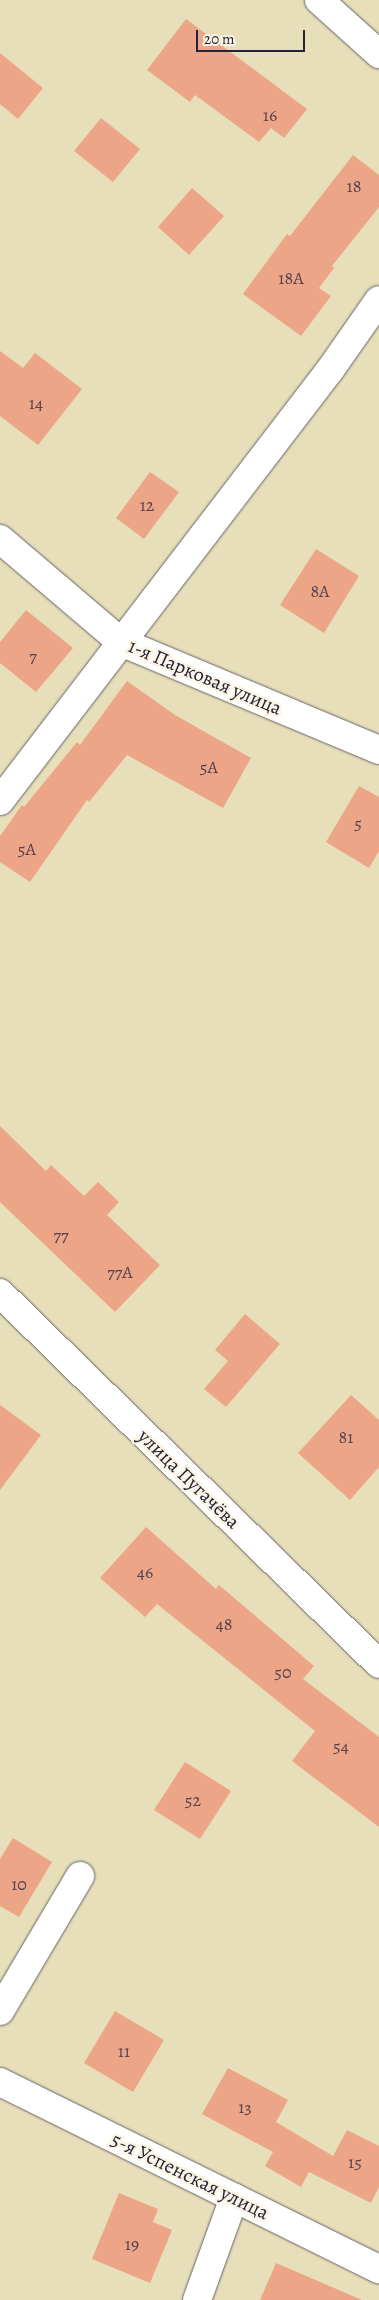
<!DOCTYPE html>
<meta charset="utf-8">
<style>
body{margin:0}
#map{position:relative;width:379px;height:2300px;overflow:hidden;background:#e7dfba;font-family:Alegreya,serif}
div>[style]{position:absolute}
.building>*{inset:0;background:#eca586}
.roads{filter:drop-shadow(0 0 1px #676467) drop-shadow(0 0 1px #676467)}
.minor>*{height:28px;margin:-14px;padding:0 14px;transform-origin:14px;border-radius:14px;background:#fff}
.tertiary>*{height:28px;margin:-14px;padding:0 14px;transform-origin:14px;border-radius:14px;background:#fff}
span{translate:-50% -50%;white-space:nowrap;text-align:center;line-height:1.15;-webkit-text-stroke:5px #fcf5e5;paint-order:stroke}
.number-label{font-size:18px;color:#54434e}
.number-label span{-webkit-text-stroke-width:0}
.street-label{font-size:20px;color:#22223b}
.scale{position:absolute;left:196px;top:30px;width:109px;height:22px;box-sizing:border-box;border:2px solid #22223b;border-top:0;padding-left:6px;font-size:15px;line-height:18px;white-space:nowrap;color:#22223b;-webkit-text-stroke:4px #fcf5e5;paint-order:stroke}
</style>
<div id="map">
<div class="building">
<div style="clip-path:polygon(186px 19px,307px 109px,284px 138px,271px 128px,259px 142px,195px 95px,190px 102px,147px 70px)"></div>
<div style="clip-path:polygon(0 53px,43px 88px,18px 119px,0 104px)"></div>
<div style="clip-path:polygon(101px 118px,140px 149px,113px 182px,74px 151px)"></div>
<div style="clip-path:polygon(353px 155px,379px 175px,379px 207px,332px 266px,334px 268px,319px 288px,331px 296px,301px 336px,243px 294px,287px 234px,290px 236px)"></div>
<div style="clip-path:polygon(192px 188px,224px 216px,189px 255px,158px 227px)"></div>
<div style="clip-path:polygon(0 351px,23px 368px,35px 353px,82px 389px,38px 445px,0 416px)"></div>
<div style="clip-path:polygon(150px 472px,179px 492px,144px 539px,116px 518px)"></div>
<div style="clip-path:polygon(316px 549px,359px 576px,324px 633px,280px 605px)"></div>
<div style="clip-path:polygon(26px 610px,73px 648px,36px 692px,0 663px,0 642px)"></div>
<div style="clip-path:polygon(127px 681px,175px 715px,251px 758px,223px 808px,127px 755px,89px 802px,87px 800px,30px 882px,0 862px,0 836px,22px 805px,24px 807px,77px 742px,80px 745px)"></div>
<div style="clip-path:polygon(359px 786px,379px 797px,379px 851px,369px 868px,326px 842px)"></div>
<div style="clip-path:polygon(0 1126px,46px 1171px,51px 1165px,84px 1196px,98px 1182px,119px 1202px,107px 1215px,160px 1265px,115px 1312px,0 1202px)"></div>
<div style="clip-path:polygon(245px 1314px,280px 1344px,226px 1407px,204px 1389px,228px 1361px,215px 1350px)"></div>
<div style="clip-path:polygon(351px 1395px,379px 1420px,379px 1467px,350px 1500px,298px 1453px)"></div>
<div style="clip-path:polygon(0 1405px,41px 1435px,0 1490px)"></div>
<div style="clip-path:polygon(146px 1527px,216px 1589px,219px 1585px,314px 1666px,303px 1679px,379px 1737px,379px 1827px,292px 1761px,315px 1731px,157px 1604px,145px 1617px,100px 1578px)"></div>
<div style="clip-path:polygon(185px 1762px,231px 1791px,200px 1839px,154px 1810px)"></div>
<div style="clip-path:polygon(13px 1838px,52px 1862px,19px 1917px,0 1906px,0 1859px)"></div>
<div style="clip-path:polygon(115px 2011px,164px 2040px,133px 2092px,84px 2063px)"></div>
<div style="clip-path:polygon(228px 2068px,288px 2100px,276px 2122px,333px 2156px,347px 2130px,379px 2146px,379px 2187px,371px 2203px,309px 2172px,301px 2187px,265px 2166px,273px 2152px,202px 2114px)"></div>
<div style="clip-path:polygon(119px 2193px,158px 2209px,153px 2222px,172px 2230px,150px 2283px,92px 2259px)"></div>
<div style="clip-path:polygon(276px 2263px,362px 2300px,260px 2300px)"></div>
</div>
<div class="roads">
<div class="minor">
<div style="left:319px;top:0;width:81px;rotate:42deg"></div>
<div style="left:0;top:539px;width:159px;rotate:40.4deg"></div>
<div style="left:121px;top:642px;width:280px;rotate:22.7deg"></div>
<div style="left:0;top:801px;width:543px;rotate:-52.56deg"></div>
<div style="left:330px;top:370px;width:85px;rotate:-55deg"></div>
<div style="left:0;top:2011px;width:157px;rotate:-59.3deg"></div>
<div style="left:0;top:2082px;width:423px;rotate:26.3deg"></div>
<div style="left:197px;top:2300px;width:109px;rotate:-70.1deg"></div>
</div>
<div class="tertiary">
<div style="left:0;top:1293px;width:530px;rotate:44.39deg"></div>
</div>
</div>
<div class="number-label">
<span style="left:270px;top:115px">16</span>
<span style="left:354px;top:186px">18</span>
<span style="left:291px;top:278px">18А</span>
<span style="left:36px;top:403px">14</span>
<span style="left:147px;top:505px">12</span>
<span style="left:320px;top:591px">8А</span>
<span style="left:33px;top:656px">7</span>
<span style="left:209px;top:767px">5А</span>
<span style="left:358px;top:823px">5</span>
<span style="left:27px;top:849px">5А</span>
<span style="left:61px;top:1235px">77</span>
<span style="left:120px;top:1272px">77А</span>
<span style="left:346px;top:1437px">81</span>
<span style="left:145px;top:1572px">46</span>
<span style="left:224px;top:1624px">48</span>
<span style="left:283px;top:1672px">50</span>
<span style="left:341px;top:1746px">54</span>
<span style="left:193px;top:1800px">52</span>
<span style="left:19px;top:1884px">10</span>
<span style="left:124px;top:2051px">11</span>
<span style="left:245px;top:2107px">13</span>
<span style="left:355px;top:2162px">15</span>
<span style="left:132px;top:2244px">19</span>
</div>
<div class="street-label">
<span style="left:205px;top:677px;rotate:23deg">1-я Парковая улица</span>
<span style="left:189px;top:1479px;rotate:44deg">улица Пугачёва</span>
<span style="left:190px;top:2176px;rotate:26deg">5-я Успенская улица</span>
</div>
<div class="scale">20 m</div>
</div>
